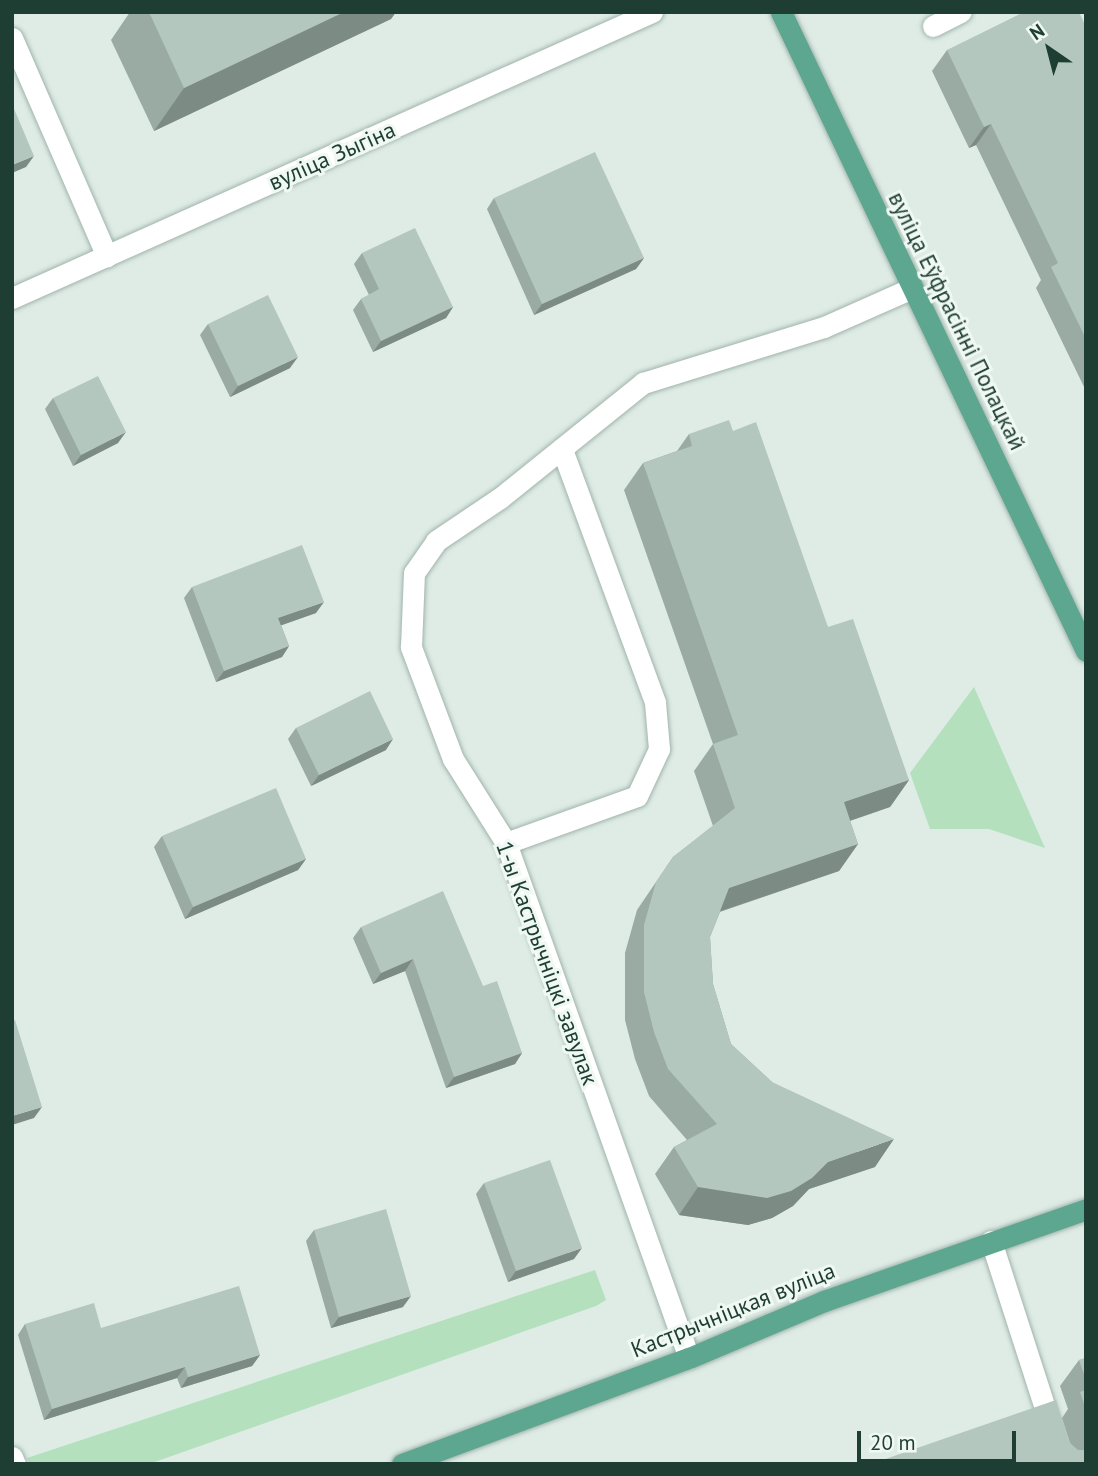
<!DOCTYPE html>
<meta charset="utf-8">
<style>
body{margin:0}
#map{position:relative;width:1098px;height:1476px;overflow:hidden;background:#deece5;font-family:"PT Sans",sans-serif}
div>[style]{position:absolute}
.green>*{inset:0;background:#b4e0be}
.roads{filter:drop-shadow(0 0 2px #a1b4ac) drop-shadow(0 0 2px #a1b4ac)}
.minor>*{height:21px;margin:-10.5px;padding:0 10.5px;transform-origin:10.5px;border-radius:10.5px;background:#fff}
.major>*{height:21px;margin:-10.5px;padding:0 10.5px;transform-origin:10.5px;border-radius:10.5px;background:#5da791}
.wall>*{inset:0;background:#9aaba3}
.shaded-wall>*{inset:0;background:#7d8b85}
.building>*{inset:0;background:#b3c7be}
span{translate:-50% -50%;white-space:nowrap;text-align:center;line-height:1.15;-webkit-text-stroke:6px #eff8f3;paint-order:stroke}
.street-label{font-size:23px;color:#1e3d33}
.frame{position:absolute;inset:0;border:14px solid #1e3d33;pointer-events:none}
.north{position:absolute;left:1014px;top:14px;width:70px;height:70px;-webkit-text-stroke:5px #eff8f3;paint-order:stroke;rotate:325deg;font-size:19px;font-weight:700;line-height:28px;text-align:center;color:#1e3d33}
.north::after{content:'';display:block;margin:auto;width:24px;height:32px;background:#1e3d33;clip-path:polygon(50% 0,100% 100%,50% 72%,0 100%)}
.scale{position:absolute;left:857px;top:1431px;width:159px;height:32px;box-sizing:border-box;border:4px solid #1e3d33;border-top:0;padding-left:9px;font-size:21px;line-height:24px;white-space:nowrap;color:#1e3d33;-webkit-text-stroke:5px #eff8f3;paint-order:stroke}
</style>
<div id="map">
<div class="green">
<div style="clip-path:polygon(974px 687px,1045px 848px,989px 829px,930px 829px,910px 773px)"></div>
<div style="clip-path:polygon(595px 1270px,606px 1300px,596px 1306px,149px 1464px,30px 1464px,27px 1458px)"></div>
</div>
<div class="roads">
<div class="minor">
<div style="left:933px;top:26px;width:31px;rotate:-27deg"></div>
<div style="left:12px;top:38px;width:238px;rotate:66.5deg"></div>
<div style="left:12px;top:298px;width:701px;rotate:-24.08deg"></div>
<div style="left:506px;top:843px;width:139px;rotate:-19.7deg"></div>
<div style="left:637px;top:796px;width:52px;rotate:-64.9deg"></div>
<div style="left:659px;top:749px;width:47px;rotate:-94.9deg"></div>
<div style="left:655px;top:702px;width:270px;rotate:-110.2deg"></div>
<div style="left:991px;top:1241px;width:234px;rotate:72.1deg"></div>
<div style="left:689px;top:1358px;width:547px;rotate:-109.56deg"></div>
<div style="left:506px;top:843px;width:99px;rotate:-122.2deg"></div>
<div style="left:453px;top:759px;width:120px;rotate:-110.6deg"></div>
<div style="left:411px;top:647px;width:74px;rotate:-87.7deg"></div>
<div style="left:414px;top:573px;width:39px;rotate:-55deg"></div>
<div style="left:436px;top:541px;width:77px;rotate:-33.9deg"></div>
<div style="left:500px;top:498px;width:184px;rotate:-38.8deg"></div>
<div style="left:643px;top:383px;width:189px;rotate:-17.2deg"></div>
<div style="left:824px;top:327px;width:96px;rotate:-23.9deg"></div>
<div style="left:12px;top:1457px;width:8px;rotate:67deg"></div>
</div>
<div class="major">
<div style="left:781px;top:12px;width:708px;rotate:64.48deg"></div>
<div style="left:402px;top:1464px;width:306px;rotate:-20.3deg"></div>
<div style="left:689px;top:1358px;width:147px;rotate:-22.9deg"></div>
<div style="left:824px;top:1301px;width:278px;rotate:-19.3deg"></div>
</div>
</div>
<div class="wall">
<div style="clip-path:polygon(130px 12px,396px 12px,391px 19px,154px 131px,111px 40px)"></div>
<div style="clip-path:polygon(1086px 27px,1086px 391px,1036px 288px,1041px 280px,976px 145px,969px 148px,932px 71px,947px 50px)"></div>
<div style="clip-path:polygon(494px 198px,644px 258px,636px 269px,534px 315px,487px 209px)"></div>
<div style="clip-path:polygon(362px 253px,453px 307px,446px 318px,373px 352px,353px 310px,361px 299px,369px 295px,354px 264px)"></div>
<div style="clip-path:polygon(208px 324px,290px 368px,230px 397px,200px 335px)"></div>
<div style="clip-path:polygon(53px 398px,118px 443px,73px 466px,45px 409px)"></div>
<div style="clip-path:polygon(733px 431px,828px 627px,909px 780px,890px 807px,850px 821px,858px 844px,839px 871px,720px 912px,710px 937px,713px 984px,731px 1044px,772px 1082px,875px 1167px,809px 1189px,793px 1206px,772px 1218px,748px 1225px,679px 1215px,655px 1174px,674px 1147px,687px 1140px,649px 1096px,635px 1059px,625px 1020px,625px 953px,637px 910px,673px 857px,713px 826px,694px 771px,713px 744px,624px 490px,643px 463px,677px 451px,689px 434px)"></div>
<div style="clip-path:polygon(192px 587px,316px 613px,281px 625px,289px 646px,282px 657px,216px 682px,184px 598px)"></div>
<div style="clip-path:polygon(296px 728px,386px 750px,311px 786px,288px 739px)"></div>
<div style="clip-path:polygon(162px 836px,306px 859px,298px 870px,185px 919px,154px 847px)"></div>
<div style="clip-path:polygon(361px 927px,483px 986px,522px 1053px,515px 1064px,446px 1088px,405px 971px,373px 984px,353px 938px)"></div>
<div style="clip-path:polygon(484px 1183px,574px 1259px,508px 1282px,476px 1194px)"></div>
<div style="clip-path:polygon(314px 1230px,403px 1307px,331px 1328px,306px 1241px)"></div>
<div style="clip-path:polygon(25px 1324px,101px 1328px,260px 1355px,252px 1366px,181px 1388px,177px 1378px,44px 1420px,18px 1335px)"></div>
<div style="clip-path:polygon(1086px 1358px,1086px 1464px,1070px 1443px,1062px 1418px,1068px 1409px,1060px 1386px,1079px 1360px)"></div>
</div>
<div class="shaded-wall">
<div style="clip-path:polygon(344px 12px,396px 12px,391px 19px,154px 131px,184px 88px)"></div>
<div style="clip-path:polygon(991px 124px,976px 145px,969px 148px,984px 127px)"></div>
<div style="clip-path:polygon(34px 156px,26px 167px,12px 173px,12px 165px)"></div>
<div style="clip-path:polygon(644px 258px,636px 269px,534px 315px,542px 304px)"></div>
<div style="clip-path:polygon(453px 307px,446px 318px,373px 352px,381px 341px)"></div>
<div style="clip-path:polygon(298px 357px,290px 368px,230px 397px,238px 386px)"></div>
<div style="clip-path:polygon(126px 432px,118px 443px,73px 466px,81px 455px)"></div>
<div style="clip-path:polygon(324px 602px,316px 613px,271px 629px,278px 618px)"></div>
<div style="clip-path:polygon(289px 646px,282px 657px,216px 682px,224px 671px)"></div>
<div style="clip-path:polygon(393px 739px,386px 750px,311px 786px,319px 775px)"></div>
<div style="clip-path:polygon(909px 780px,890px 807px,825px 829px,844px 802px)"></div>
<div style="clip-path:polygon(858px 844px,839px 871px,709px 915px,729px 888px)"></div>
<div style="clip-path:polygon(306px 859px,298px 870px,185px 919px,193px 907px)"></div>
<div style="clip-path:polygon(413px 959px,405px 971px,373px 984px,381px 973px)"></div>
<div style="clip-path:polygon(522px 1053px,515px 1064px,446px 1088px,454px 1077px)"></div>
<div style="clip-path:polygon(42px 1107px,34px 1118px,12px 1125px,12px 1116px)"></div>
<div style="clip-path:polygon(894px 1139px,875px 1167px,809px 1189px,793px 1206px,772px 1218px,748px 1225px,679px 1215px,698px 1187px,828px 1162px)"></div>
<div style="clip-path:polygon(582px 1248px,574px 1259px,508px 1282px,516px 1271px)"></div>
<div style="clip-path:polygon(411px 1296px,403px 1307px,331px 1328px,339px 1317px)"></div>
<div style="clip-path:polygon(260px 1355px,252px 1366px,181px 1388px,188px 1377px)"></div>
<div style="clip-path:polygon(185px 1367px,177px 1378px,44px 1420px,52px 1409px)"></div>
</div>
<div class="building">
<div style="clip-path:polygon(149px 12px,344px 12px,184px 88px)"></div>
<div style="clip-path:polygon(1024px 12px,1079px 12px,1086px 27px,1086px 339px,1051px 267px,1058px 263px,991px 124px,984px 127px,947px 50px)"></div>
<div style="clip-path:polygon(12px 104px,34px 156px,12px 165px)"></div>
<div style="clip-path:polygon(595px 152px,644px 258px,542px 304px,494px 198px)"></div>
<div style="clip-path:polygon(415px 228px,453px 307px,381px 341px,361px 299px,379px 289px,362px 253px)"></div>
<div style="clip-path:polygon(268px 295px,298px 357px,238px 386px,208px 324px)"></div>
<div style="clip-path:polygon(98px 376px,126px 432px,81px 455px,53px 398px)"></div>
<div style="clip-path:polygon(729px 420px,733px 431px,756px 422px,828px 627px,853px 619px,909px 780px,844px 802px,858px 844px,729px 888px,710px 937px,713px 984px,731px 1044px,772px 1082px,894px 1139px,828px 1162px,812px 1178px,791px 1191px,767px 1198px,698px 1187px,674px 1147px,717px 1124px,668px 1069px,654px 1032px,644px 992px,644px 925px,656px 882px,673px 857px,735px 808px,713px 744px,738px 735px,643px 463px,692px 446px,689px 434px)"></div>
<div style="clip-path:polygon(302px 545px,324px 602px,278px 618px,289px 646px,224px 671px,192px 587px)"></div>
<div style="clip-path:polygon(370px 691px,393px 739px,319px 775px,296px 728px)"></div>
<div style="clip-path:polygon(276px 788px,306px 859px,193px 907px,162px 836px)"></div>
<div style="clip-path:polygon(443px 891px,483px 986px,497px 981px,522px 1053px,454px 1077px,413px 959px,381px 973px,361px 927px)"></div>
<div style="clip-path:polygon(15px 1020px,42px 1107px,12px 1116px,12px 1021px)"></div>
<div style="clip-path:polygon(550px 1160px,582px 1248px,516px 1271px,484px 1183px)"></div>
<div style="clip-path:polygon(386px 1209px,411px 1296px,339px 1317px,314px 1230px)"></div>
<div style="clip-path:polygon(239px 1286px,260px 1355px,188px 1377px,185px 1367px,52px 1409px,25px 1324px,94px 1303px,101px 1328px)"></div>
<div style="clip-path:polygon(1086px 1358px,1086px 1380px,1079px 1360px)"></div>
<div style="clip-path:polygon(1086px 1390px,1086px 1409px,1080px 1392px)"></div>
<div style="clip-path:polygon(1056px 1400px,1069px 1442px,1078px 1450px,1086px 1450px,1086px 1464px,871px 1464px)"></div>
</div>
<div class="street-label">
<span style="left:332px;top:156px;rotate:-24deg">вуліца Зыгіна</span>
<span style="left:957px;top:321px;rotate:64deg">вуліца Еўфрасінні Полацкай</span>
<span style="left:547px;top:963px;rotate:70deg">1-ы Кастрычніцкі завулак</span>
<span style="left:733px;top:1310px;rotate:-22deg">Кастрычніцкая вуліца</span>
</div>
<div class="frame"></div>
<div class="north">N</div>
<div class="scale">20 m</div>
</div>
